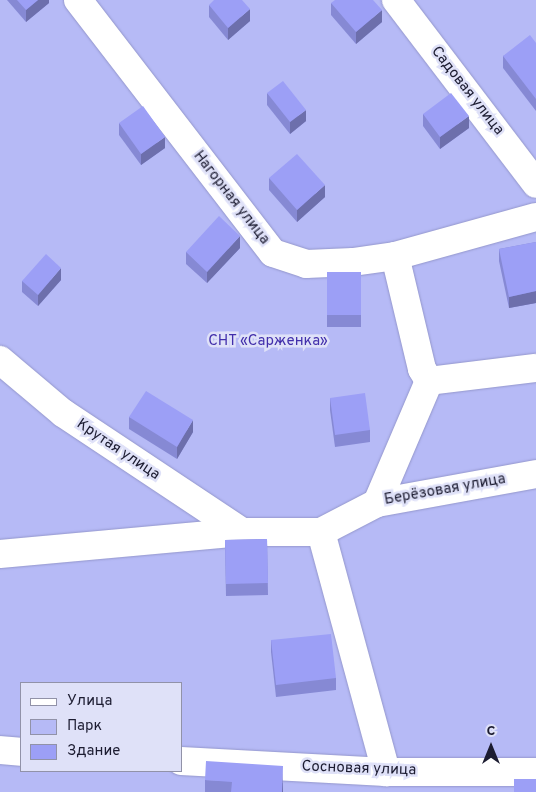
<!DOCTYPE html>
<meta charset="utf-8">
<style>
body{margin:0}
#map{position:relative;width:536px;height:792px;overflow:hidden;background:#dfe1f8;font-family:Overpass,sans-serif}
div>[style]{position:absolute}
.green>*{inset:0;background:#b6baf6}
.roads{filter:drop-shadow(0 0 1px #9497cc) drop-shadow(0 0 1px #9497cc)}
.street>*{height:28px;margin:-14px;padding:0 14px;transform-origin:14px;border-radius:14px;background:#fff}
.wall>*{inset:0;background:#8689d4}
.shaded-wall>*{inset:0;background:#6d6fac}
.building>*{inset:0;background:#9c9ff6}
span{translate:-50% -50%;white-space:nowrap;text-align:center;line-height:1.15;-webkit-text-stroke:5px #dfe1f8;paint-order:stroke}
.street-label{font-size:15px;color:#1c1c31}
.park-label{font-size:15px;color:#422fab}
.legend{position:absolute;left:20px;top:682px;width:162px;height:90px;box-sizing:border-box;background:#dfe1f8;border:1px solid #9192a8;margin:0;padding:6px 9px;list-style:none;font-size:15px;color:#1c1c31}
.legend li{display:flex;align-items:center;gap:10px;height:25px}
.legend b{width:25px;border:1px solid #9192a8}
.north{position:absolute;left:466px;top:722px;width:50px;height:50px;-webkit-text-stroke:4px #dfe1f8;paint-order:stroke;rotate:0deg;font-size:14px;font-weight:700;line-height:20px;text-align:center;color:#1c1c31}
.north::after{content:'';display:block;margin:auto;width:18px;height:22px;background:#1c1c31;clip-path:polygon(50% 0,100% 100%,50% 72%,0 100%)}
</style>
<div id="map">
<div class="green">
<div style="clip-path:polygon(evenodd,0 0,536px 0,536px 792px,0 792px,0 0,21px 683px,181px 683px,181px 771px,21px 771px,21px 683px)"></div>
</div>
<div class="roads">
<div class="street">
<div style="left:78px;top:0;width:319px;rotate:52.4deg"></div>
<div style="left:273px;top:253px;width:35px;rotate:18deg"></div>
<div style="left:306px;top:264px;width:47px;rotate:-2.4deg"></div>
<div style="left:353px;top:262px;width:42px;rotate:-8.1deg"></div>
<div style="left:395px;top:256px;width:146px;rotate:-15.5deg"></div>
<div style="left:396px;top:0;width:231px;rotate:52.7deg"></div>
<div style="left:0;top:360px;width:82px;rotate:40.1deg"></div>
<div style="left:63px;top:413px;width:215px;rotate:33.6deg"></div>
<div style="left:429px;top:381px;width:107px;rotate:-7deg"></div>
<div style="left:377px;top:503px;width:133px;rotate:-66.9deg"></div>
<div style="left:429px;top:381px;width:14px;rotate:-120deg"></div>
<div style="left:422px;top:369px;width:116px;rotate:-103.4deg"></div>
<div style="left:321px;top:532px;width:249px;rotate:74.8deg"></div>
<div style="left:0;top:554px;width:243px;rotate:-5.2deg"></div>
<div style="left:242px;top:532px;width:79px"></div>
<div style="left:321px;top:532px;width:63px;rotate:-27.4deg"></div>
<div style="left:377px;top:503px;width:162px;rotate:-10.3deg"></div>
<div style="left:0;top:750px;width:21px;rotate:5deg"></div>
<div style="left:181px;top:761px;width:205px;rotate:3.1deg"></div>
<div style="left:386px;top:772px;width:150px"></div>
</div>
</div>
<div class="wall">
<div style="clip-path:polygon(7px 0,49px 0,49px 3px,26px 22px)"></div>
<div style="clip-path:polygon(331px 3px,382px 22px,356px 44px,331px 15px)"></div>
<div style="clip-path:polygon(209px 5px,250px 21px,228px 40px,209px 17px)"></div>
<div style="clip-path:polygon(536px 43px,536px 111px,503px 68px,503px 56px)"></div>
<div style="clip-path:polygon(267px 93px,306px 121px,290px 134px,267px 105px)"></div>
<div style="clip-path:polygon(423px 114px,469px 128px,440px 149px,423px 126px)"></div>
<div style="clip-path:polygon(119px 123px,165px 148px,141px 165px,119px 135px)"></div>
<div style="clip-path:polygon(269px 178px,325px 197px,297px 222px,269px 190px)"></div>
<div style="clip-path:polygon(536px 242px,536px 303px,509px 308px,499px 261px,499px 249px)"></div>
<div style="clip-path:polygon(240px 248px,207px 283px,186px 264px,186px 252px)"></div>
<div style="clip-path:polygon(327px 272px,361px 272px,361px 327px,327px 327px)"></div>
<div style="clip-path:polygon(61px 280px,38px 306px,22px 292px,22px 281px)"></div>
<div style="clip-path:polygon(330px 398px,370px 430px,370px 442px,335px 447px,330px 410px)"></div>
<div style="clip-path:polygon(129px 417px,193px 432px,177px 459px,129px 429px)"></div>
<div style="clip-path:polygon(267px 539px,268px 595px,226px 596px,225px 540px)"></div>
<div style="clip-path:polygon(271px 640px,336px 678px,336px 690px,276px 697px,271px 652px)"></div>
<div style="clip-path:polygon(205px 780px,283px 783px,283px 792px,205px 792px)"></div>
</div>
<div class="shaded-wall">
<div style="clip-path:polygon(38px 0,49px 0,49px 3px,26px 22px,26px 10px)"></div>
<div style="clip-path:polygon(250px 9px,250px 21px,228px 40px,228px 28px)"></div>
<div style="clip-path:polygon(382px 10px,382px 22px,356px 44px,356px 32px)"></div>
<div style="clip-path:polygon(306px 110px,306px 121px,290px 134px,290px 122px)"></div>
<div style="clip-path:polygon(469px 116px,469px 128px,440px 149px,440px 137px)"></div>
<div style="clip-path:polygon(165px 137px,165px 148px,141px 165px,141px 154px)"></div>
<div style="clip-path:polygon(325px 185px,325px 197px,297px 222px,297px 210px)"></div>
<div style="clip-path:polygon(240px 236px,240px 248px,207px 283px,207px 272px)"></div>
<div style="clip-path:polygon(61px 268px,61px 280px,38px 306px,38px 295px)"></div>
<div style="clip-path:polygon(536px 291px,536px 303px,509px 308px,509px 297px)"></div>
<div style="clip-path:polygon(193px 420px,193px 432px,177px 459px,177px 447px)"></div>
<div style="clip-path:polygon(283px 766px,283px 792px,282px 792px)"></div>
</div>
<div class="building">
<div style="clip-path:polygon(17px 0,38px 0,26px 10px)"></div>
<div style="clip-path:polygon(214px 0,242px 0,250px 9px,228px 28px,209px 5px)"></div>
<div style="clip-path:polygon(335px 0,373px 0,382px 10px,356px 32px,331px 3px)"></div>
<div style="clip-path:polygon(530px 35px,536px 43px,536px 99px,503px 56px)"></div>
<div style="clip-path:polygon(283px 81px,306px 110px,290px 122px,267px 93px)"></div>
<div style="clip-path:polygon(451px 93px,469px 116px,440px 137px,423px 114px)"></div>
<div style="clip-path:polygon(143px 106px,165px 137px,141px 154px,119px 123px)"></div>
<div style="clip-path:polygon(297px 154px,325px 185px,297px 210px,269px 178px)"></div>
<div style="clip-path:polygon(219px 216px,240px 236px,207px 272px,186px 252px)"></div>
<div style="clip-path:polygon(536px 242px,536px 291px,509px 297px,499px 249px)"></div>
<div style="clip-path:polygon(46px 254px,61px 268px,38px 295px,22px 281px)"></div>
<div style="clip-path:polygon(327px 272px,361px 272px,361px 315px,327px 315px)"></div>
<div style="clip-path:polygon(146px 391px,193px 420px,177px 447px,129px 417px)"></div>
<div style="clip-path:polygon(365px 393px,370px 430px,335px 435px,330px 398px)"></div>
<div style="clip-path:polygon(267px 539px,268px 583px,226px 584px,225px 540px)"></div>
<div style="clip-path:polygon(331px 634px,336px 678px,276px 685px,271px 640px)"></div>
<div style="clip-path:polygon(206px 761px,283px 766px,282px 792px,231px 792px,232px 782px,205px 780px)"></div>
<div style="clip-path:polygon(514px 779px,536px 779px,536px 792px,514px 792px)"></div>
</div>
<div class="street-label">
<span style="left:467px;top:91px;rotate:52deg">Садовая улица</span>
<span style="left:231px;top:198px;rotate:52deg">Нагорная улица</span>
<span style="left:118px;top:450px;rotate:34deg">Крутая улица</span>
<span style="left:445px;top:490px;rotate:-10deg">Берёзовая улица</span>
<span style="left:359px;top:769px;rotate:2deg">Сосновая улица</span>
</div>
<div class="park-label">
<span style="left:268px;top:342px">СНТ «Сарженка»</span>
</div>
<ul class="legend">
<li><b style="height:6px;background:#fff"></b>Улица</li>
<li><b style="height:14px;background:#b6baf6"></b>Парк</li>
<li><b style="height:14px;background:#9c9ff6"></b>Здание</li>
</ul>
<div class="north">С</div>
</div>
